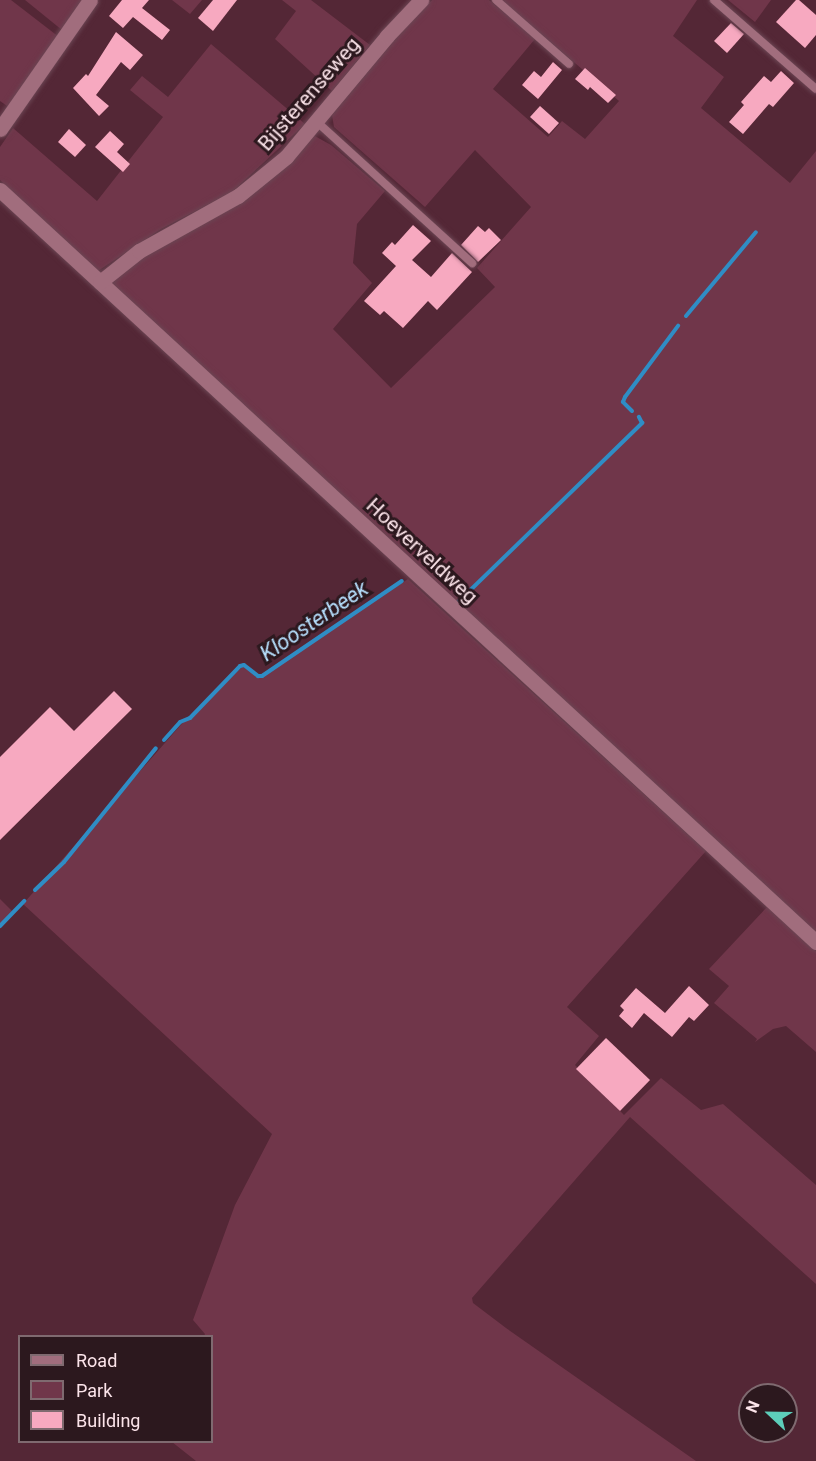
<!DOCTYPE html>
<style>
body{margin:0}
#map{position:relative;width:816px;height:1461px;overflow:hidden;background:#542736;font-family:Roboto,sans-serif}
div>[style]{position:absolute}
.green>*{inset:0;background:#70364a}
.stream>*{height:4px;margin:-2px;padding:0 2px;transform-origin:2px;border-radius:2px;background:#2f8dc5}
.building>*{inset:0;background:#f7a9c0}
.roads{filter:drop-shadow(0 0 2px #6b4553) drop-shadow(0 0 2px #6b4553)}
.lane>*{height:8px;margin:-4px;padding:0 4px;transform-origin:4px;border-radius:4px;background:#a16d7d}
.street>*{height:15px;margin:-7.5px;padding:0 7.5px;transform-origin:7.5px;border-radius:7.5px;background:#a16d7d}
span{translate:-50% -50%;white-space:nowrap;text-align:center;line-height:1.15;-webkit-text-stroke:6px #2c181e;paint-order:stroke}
.street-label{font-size:21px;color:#fce4ea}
.water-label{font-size:22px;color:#b6dffd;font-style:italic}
.legend{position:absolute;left:18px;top:1335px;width:195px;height:108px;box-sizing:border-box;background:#2c181e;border:2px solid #7f6a70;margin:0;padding:8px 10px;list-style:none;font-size:18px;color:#fce4ea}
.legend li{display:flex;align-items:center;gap:12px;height:30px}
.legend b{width:30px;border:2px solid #7f6a70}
.north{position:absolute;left:738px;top:1383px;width:60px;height:60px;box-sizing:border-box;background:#2c181e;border:2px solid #7f6a70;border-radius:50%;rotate:292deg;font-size:16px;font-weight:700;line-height:24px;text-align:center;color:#fce4ea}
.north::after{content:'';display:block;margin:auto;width:21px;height:27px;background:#5dceba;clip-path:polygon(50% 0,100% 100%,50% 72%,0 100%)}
</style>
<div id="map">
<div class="green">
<div style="clip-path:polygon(0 0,11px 0,59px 37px,10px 108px,0 101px)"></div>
<div style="clip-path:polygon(25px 0,83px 0,62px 30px)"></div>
<div style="clip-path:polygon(172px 0,202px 0,190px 14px)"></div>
<div style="clip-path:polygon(282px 0,311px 0,370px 45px,332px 91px,275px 39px,296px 11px)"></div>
<div style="clip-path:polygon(432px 0,489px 0,535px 39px,493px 89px,548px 137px,562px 121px,585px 139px,619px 101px,502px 0,697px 0,673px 36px,724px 77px,701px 108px,790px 183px,816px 151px,816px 935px,111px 285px,113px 279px,135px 261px,231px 209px,260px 187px,313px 135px,331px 145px,385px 191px,357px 224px,353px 263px,372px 283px,333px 329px,391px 388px,495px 287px,477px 268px,531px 207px,475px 150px,425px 207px,334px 127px,332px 115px,403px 30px)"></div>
<div style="clip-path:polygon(728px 0,771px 0,755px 22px)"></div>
<div style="clip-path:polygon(211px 44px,305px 124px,232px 192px,161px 229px,98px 271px,88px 265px,0 180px,0 147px,13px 128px,97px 201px,163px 117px,130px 90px,142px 76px,168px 97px)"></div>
<div style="clip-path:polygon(408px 579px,706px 851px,567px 1007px,599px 1036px,575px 1065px,624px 1115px,661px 1078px,701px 1110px,723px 1104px,816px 1185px,816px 1284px,630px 1117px,472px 1298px,473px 1303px,506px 1328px,696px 1461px,196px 1461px,172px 1442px,212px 1442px,212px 1336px,204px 1336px,205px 1334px,193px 1320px,235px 1205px,272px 1134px,23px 904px,186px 719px,192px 717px,243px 666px,259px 678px)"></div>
<div style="clip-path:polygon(0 899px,14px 913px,0 929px)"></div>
<div style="clip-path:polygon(767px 907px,816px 951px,816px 1052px,786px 1026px,773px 1029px,755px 1042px,757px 1039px,714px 1003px,729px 986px,709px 969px)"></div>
</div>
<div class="stream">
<div style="left:686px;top:316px;width:109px;rotate:-50.2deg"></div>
<div style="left:632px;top:411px;width:13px;rotate:-135deg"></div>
<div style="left:623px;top:402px;width:5px;rotate:-68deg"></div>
<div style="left:625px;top:397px;width:89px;rotate:-53.3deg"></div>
<div style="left:456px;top:604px;width:260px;rotate:-44.2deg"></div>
<div style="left:642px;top:423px;width:7px;rotate:-117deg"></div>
<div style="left:164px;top:740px;width:24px;rotate:-48deg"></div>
<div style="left:180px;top:722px;width:11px;rotate:-22deg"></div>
<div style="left:190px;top:718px;width:72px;rotate:-46.1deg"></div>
<div style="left:240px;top:666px;width:4px;rotate:-14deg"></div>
<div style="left:244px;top:665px;width:18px;rotate:38deg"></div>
<div style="left:258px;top:676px;width:4px"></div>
<div style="left:262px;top:676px;width:169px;rotate:-34.2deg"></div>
<div style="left:35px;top:890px;width:40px;rotate:-44deg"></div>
<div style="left:64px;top:862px;width:146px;rotate:-51.1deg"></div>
<div style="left:0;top:926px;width:35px;rotate:-46deg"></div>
</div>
<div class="building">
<div style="clip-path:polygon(122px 0,149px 0,142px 8px,170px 30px,162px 40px,133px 17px,123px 28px,109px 16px)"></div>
<div style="clip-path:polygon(213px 0,237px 0,213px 31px,198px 18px)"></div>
<div style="clip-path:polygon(796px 0,799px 0,816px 15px,816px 35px,805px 48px,776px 22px)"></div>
<div style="clip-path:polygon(731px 23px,744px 34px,727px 53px,714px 41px)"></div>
<div style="clip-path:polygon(116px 32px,143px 55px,130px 70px,121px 62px,96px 95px,109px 106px,99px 116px,73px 88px,86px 74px,88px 76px)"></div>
<div style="clip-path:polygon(553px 62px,562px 70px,538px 99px,522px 85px,534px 71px,541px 77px)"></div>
<div style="clip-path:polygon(585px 68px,616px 95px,608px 103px,590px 87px,588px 90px,575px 79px)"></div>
<div style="clip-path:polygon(781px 71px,794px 83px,773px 107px,769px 104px,743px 134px,729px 122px,744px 105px,741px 102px,764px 76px,771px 82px)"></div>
<div style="clip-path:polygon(540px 106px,559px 123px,549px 134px,530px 117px)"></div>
<div style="clip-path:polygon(69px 129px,86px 145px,75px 157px,58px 142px)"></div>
<div style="clip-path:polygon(110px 131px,124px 144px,117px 152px,130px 164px,123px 172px,95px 147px)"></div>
<div style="clip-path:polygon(413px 225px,431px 241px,412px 260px,431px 277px,452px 253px,472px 272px,437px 310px,428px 301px,403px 328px,384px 311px,380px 315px,364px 301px,396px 266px,382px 253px,392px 242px,395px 245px)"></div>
<div style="clip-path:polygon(478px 226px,485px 232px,489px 228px,501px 240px,478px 262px,461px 245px)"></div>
<div style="clip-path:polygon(114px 691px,132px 709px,0 840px,0 757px,50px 707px,74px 731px)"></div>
<div style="clip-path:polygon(689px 986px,709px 1005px,694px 1021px,689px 1017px,672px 1037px,644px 1013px,632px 1028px,619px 1016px,624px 1010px,620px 1006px,636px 988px,665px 1013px)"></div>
<div style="clip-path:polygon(606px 1038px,650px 1080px,620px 1111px,576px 1069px)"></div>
</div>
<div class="roads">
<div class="lane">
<div style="left:496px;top:0;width:97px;rotate:41.2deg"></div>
<div style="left:714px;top:0;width:135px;rotate:41.1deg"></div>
<div style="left:317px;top:122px;width:210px;rotate:42.3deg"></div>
</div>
<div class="street">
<div style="left:0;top:129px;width:157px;rotate:-55.1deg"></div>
<div style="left:0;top:190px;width:1110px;rotate:42.66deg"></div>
<div style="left:100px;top:282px;width:50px;rotate:-38.5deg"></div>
<div style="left:139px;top:251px;width:113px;rotate:-29.1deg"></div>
<div style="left:238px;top:196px;width:62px;rotate:-39.1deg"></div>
<div style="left:286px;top:157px;width:158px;rotate:-50.1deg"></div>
<div style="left:387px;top:36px;width:50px;rotate:-46.6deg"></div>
</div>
</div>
<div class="street-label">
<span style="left:309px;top:94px;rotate:-49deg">Bijsterenseweg</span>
<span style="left:422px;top:551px;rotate:43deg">Hoeverveldweg</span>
</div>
<div class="water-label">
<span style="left:314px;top:621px;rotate:-34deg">Kloosterbeek</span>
</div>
<ul class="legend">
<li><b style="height:8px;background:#a16d7d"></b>Road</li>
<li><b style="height:16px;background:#70364a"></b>Park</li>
<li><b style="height:16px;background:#f7a9c0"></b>Building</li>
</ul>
<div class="north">N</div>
</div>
